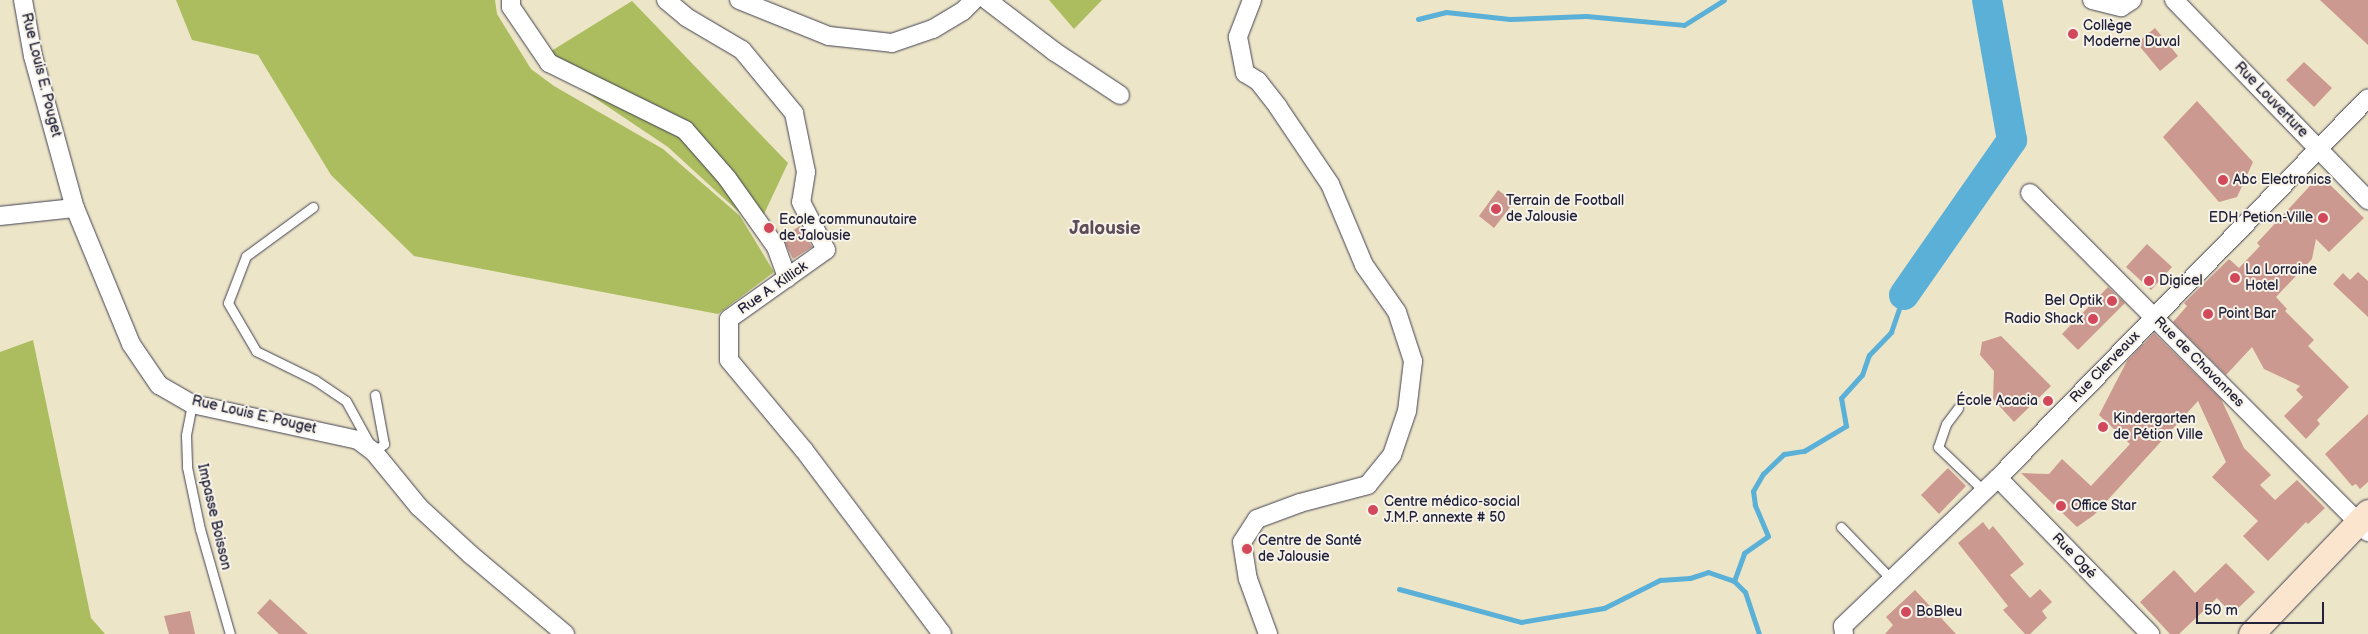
<!DOCTYPE html>
<meta charset="utf-8">
<style>
body{margin:0}
#map{position:relative;width:2368px;height:634px;overflow:hidden;background:#ede5c8;font-family:"Balsamiq Sans",sans-serif}
div>[style]{position:absolute}
.green>*{inset:0;background:#acbd60}
.stream>*{height:5px;margin:-2.5px;padding:0 2.5px;transform-origin:2.5px;border-radius:2.5px;background:#5bb0d7}
.river>*{height:30px;margin:-15px;padding:0 15px;transform-origin:15px;border-radius:15px;background:#5bb0d7}
.building>*{inset:0;background:#cb998f}
.roads{filter:drop-shadow(0 0 1px #403f50) drop-shadow(0 0 1px #403f50)}
.service>*{height:9px;margin:-4.5px;padding:0 4.5px;transform-origin:4.5px;border-radius:4.5px;background:#fff}
.minor>*{height:18px;margin:-9px;padding:0 9px;transform-origin:9px;border-radius:9px;background:#fff}
.secondary>*{height:25px;margin:-12.5px;padding:0 12.5px;transform-origin:12.5px;border-radius:12.5px;background:#fbe5cf}
.dots>*{width:14px;height:14px;translate:-50% -50%;box-sizing:border-box;border:2px solid #f7f3e8;border-radius:50%}
span{translate:-50% -50%;white-space:nowrap;text-align:center;line-height:1.15;-webkit-text-stroke:4px #f7f3e8;paint-order:stroke}
.poi-label{font-size:14px;color:#22223b}
.left{translate:0 -50%;text-align:left}
.right{translate:-100% -50%;text-align:right}
.street-label{font-size:14px;color:#22223b}
.district-label{font-size:19px;color:#5d4c58;font-weight:700}
.scale{position:absolute;left:2196px;top:602px;width:128px;height:22px;box-sizing:border-box;border:2px solid #22223b;border-top:0;padding-left:6px;font-size:15px;line-height:18px;white-space:nowrap;color:#22223b;-webkit-text-stroke:4px #f7f3e8;paint-order:stroke}
</style>
<div id="map">
<div class="green">
<div style="clip-path:polygon(176px 0,495px 0,497px 14px,531px 69px,554px 86px,663px 149px,740px 216px,774px 272px,718px 314px,414px 256px,331px 175px,258px 55px,192px 40px)"></div>
<div style="clip-path:polygon(1049px 0,1102px 0,1074px 29px)"></div>
<div style="clip-path:polygon(632px 1px,788px 163px,755px 233px,741px 214px,668px 147px,556px 72px,548px 53px)"></div>
<div style="clip-path:polygon(33px 340px,91px 618px,105px 634px,0 634px,0 352px)"></div>
</div>
<div class="stream">
<div style="left:1418px;top:19px;width:29px;rotate:-14deg"></div>
<div style="left:1446px;top:12px;width:64px;rotate:6.2deg"></div>
<div style="left:1510px;top:19px;width:76px;rotate:-2.3deg"></div>
<div style="left:1586px;top:16px;width:98px;rotate:5.2deg"></div>
<div style="left:1684px;top:25px;width:47px;rotate:-32deg"></div>
<div style="left:1399px;top:589px;width:126px;rotate:15.1deg"></div>
<div style="left:1521px;top:622px;width:84px;rotate:-9.6deg"></div>
<div style="left:1604px;top:608px;width:63px;rotate:-26.6deg"></div>
<div style="left:1660px;top:580px;width:30px;rotate:-4deg"></div>
<div style="left:1690px;top:578px;width:19px;rotate:-18deg"></div>
<div style="left:1708px;top:572px;width:28px;rotate:19deg"></div>
<div style="left:1759px;top:634px;width:44px;rotate:-108.4deg"></div>
<div style="left:1745px;top:592px;width:16px;rotate:-135deg"></div>
<div style="left:1734px;top:581px;width:30px;rotate:-70deg"></div>
<div style="left:1744px;top:553px;width:29px;rotate:-35deg"></div>
<div style="left:1768px;top:536px;width:34px;rotate:-113deg"></div>
<div style="left:1755px;top:505px;width:14px;rotate:-98deg"></div>
<div style="left:1753px;top:491px;width:20px;rotate:-60deg"></div>
<div style="left:1763px;top:474px;width:29px;rotate:-44deg"></div>
<div style="left:1784px;top:454px;width:20px;rotate:-9deg"></div>
<div style="left:1804px;top:451px;width:49px;rotate:-30.8deg"></div>
<div style="left:1846px;top:426px;width:28px;rotate:-100deg"></div>
<div style="left:1841px;top:398px;width:31px;rotate:-48deg"></div>
<div style="left:1862px;top:375px;width:21px;rotate:-71deg"></div>
<div style="left:1869px;top:355px;width:32px;rotate:-46deg"></div>
<div style="left:1891px;top:332px;width:39px;rotate:-71deg"></div>
</div>
<div class="river">
<div style="left:1904px;top:295px;width:189px;rotate:-55.1deg"></div>
<div style="left:2012px;top:140px;width:142px;rotate:-100.1deg"></div>
</div>
<div class="building">
<div style="clip-path:polygon(2320px 0,2368px 0,2368px 45px)"></div>
<div style="clip-path:polygon(2155px 28px,2178px 56px,2160px 71px,2137px 43px)"></div>
<div style="clip-path:polygon(2304px 62px,2332px 88px,2314px 107px,2286px 80px)"></div>
<div style="clip-path:polygon(2197px 101px,2253px 162px,2237px 197px,2219px 202px,2163px 137px)"></div>
<div style="clip-path:polygon(2320px 175px,2364px 218px,2329px 252px,2316px 239px,2312px 259px,2276px 297px,2287px 309px,2285px 311px,2314px 340px,2308px 346px,2349px 387px,2317px 420px,2320px 424px,2306px 439px,2284px 416px,2303px 397px,2296px 390px,2300px 386px,2264px 369px,2252px 347px,2226px 375px,2173px 322px,2187px 306px,2184px 303px,2229px 259px,2239px 268px,2260px 246px,2257px 243px)"></div>
<div style="clip-path:polygon(1498px 190px,1514px 202px,1494px 228px,1479px 216px)"></div>
<div style="clip-path:polygon(800px 226px,812px 247px,793px 259px,782px 237px)"></div>
<div style="clip-path:polygon(2147px 244px,2172px 267px,2151px 290px,2126px 267px)"></div>
<div style="clip-path:polygon(2358px 272px,2368px 281px,2368px 317px,2333px 284px,2343px 273px,2350px 280px)"></div>
<div style="clip-path:polygon(2108px 287px,2125px 303px,2078px 350px,2062px 334px)"></div>
<div style="clip-path:polygon(2154px 333px,2221px 399px,2244px 448px,2271px 475px,2260px 485px,2275px 500px,2297px 480px,2325px 508px,2308px 524px,2306px 522px,2268px 561px,2243px 536px,2258px 521px,2212px 477px,2226px 462px,2198px 401px,2094px 515px,2077px 527px,2021px 473px,2049px 474px,2062px 459px,2091px 486px,2130px 444px,2099px 415px,2127px 361px)"></div>
<div style="clip-path:polygon(2001px 336px,2051px 386px,2014px 422px,1993px 399px,1994px 371px,1980px 355px,1982px 342px)"></div>
<div style="clip-path:polygon(2368px 414px,2368px 482px,2360px 489px,2356px 484px,2352px 486px,2325px 454px)"></div>
<div style="clip-path:polygon(1948px 468px,1966px 486px,1939px 514px,1921px 495px)"></div>
<div style="clip-path:polygon(1983px 522px,1989px 530px,1993px 526px,2024px 564px,2010px 575px,2030px 598px,2040px 589px,2052px 602px,2042px 611px,2047px 618px,2030px 634px,2025px 634px,2003px 610px,2008px 606px,1958px 543px)"></div>
<div style="clip-path:polygon(2226px 563px,2255px 592px,2232px 614px,2217px 598px,2179px 634px,2170px 634px,2140px 602px,2174px 570px,2195px 593px)"></div>
<div style="clip-path:polygon(1915px 590px,1956px 634px,1885px 634px,1893px 625px,1886px 617px)"></div>
<div style="clip-path:polygon(270px 599px,308px 634px,279px 634px,257px 613px)"></div>
<div style="clip-path:polygon(190px 611px,195px 634px,169px 634px,164px 616px)"></div>
</div>
<div class="roads">
<div class="service">
<div style="left:313px;top:207px;width:83px;rotate:143.8deg"></div>
<div style="left:246px;top:256px;width:50px;rotate:111deg"></div>
<div style="left:228px;top:303px;width:56px;rotate:59.7deg"></div>
<div style="left:256px;top:351px;width:66px;rotate:26.2deg"></div>
<div style="left:315px;top:380px;width:37px;rotate:34deg"></div>
<div style="left:346px;top:401px;width:58px;rotate:61.2deg"></div>
<div style="left:374px;top:452px;width:13px;rotate:-39deg"></div>
<div style="left:384px;top:444px;width:50px;rotate:-100.4deg"></div>
<div style="left:192px;top:404px;width:32px;rotate:101deg"></div>
<div style="left:186px;top:435px;width:32px;rotate:88deg"></div>
<div style="left:187px;top:467px;width:63px;rotate:78.2deg"></div>
<div style="left:200px;top:529px;width:109px;rotate:74.1deg"></div>
<div style="left:1958px;top:408px;width:20px;rotate:127deg"></div>
<div style="left:1946px;top:424px;width:24px;rotate:109deg"></div>
<div style="left:1938px;top:447px;width:64px;rotate:43.7deg"></div>
<div style="left:1841px;top:527px;width:71px;rotate:46.1deg"></div>
</div>
<div class="minor">
<div style="left:23px;top:0;width:57px;rotate:79.9deg"></div>
<div style="left:33px;top:56px;width:158px;rotate:74.6deg"></div>
<div style="left:75px;top:208px;width:147px;rotate:67.6deg"></div>
<div style="left:131px;top:344px;width:50px;rotate:55.7deg"></div>
<div style="left:159px;top:385px;width:38px;rotate:30deg"></div>
<div style="left:192px;top:404px;width:170px;rotate:12.2deg"></div>
<div style="left:358px;top:440px;width:20px;rotate:37deg"></div>
<div style="left:374px;top:452px;width:71px;rotate:50.7deg"></div>
<div style="left:419px;top:507px;width:71px;rotate:42.7deg"></div>
<div style="left:471px;top:555px;width:123px;rotate:40deg"></div>
<div style="left:511px;top:0;width:7px;rotate:90deg"></div>
<div style="left:511px;top:7px;width:68px;rotate:55.8deg"></div>
<div style="left:549px;top:63px;width:152px;rotate:26.2deg"></div>
<div style="left:685px;top:130px;width:64px;rotate:48.8deg"></div>
<div style="left:727px;top:178px;width:85px;rotate:54.6deg"></div>
<div style="left:776px;top:247px;width:33px;rotate:70deg"></div>
<div style="left:666px;top:0;width:26px;rotate:40deg"></div>
<div style="left:686px;top:17px;width:65px;rotate:30.5deg"></div>
<div style="left:742px;top:50px;width:82px;rotate:50.5deg"></div>
<div style="left:794px;top:113px;width:60px;rotate:78.5deg"></div>
<div style="left:806px;top:172px;width:30px;rotate:99deg"></div>
<div style="left:801px;top:202px;width:54px;rotate:62.5deg"></div>
<div style="left:826px;top:250px;width:119px;rotate:144.6deg"></div>
<div style="left:729px;top:319px;width:41px;rotate:90deg"></div>
<div style="left:729px;top:360px;width:117px;rotate:50.2deg"></div>
<div style="left:804px;top:450px;width:230px;rotate:53.1deg"></div>
<div style="left:739px;top:0;width:97px;rotate:21.8deg"></div>
<div style="left:829px;top:36px;width:63px;rotate:6.3deg"></div>
<div style="left:892px;top:43px;width:43px;rotate:-18.9deg"></div>
<div style="left:933px;top:29px;width:35px;rotate:-31deg"></div>
<div style="left:963px;top:11px;width:16px;rotate:-45deg"></div>
<div style="left:987px;top:0;width:86px;rotate:37.4deg"></div>
<div style="left:1055px;top:52px;width:78px;rotate:33.5deg"></div>
<div style="left:1252px;top:0;width:40px;rotate:111deg"></div>
<div style="left:1238px;top:37px;width:37px;rotate:79deg"></div>
<div style="left:1245px;top:73px;width:15px;rotate:32deg"></div>
<div style="left:1258px;top:81px;width:33px;rotate:52deg"></div>
<div style="left:1278px;top:107px;width:93px;rotate:56deg"></div>
<div style="left:1330px;top:184px;width:88px;rotate:67.2deg"></div>
<div style="left:1364px;top:265px;width:57px;rotate:54.9deg"></div>
<div style="left:1397px;top:312px;width:52px;rotate:71.9deg"></div>
<div style="left:1413px;top:361px;width:50px;rotate:96.8deg"></div>
<div style="left:1407px;top:411px;width:46px;rotate:108.8deg"></div>
<div style="left:1392px;top:455px;width:38px;rotate:129deg"></div>
<div style="left:1368px;top:485px;width:70px;rotate:165.2deg"></div>
<div style="left:1300px;top:503px;width:46px;rotate:159.6deg"></div>
<div style="left:1257px;top:519px;width:27px;rotate:123deg"></div>
<div style="left:1242px;top:542px;width:37px;rotate:81deg"></div>
<div style="left:1248px;top:579px;width:59px;rotate:70deg"></div>
<div style="left:2092px;top:0;width:30px;rotate:14deg"></div>
<div style="left:2121px;top:7px;width:13px;rotate:-32deg"></div>
<div style="left:2174px;top:0;width:279px;rotate:45.9deg"></div>
<div style="left:2030px;top:193px;width:479px;rotate:45.1deg"></div>
<div style="left:0;top:216px;width:75px;rotate:-6.1deg"></div>
<div style="left:1998px;top:478px;width:218px;rotate:45.7deg"></div>
<div style="left:1844px;top:634px;width:8px;rotate:-97deg"></div>
<div style="left:1843px;top:626px;width:214px;rotate:-43.7deg"></div>
<div style="left:1998px;top:478px;width:530px;rotate:-45.76deg"></div>
</div>
<div class="secondary">
<div style="left:2251px;top:634px;width:169px;rotate:-46.2deg"></div>
</div>
</div>
<div class="dots">
<div style="left:2073px;top:34px;background:#d1495b"></div>
<div style="left:2223px;top:180px;background:#d1495b"></div>
<div style="left:1496px;top:209px;background:#d1495b"></div>
<div style="left:2323px;top:218px;background:#d1495b"></div>
<div style="left:769px;top:228px;background:#d1495b"></div>
<div style="left:2235px;top:278px;background:#d1495b"></div>
<div style="left:2149px;top:281px;background:#d1495b"></div>
<div style="left:2112px;top:301px;background:#d1495b"></div>
<div style="left:2208px;top:314px;background:#d1495b"></div>
<div style="left:2093px;top:319px;background:#d1495b"></div>
<div style="left:2048px;top:401px;background:#d1495b"></div>
<div style="left:2103px;top:427px;background:#d1495b"></div>
<div style="left:2061px;top:506px;background:#d1495b"></div>
<div style="left:1373px;top:510px;background:#d1495b"></div>
<div style="left:1247px;top:549px;background:#d1495b"></div>
<div style="left:1906px;top:612px;background:#d1495b"></div>
</div>
<div class="poi-label">
<span class="left" style="left:2083px;top:34px">Collège<br>Moderne Duval</span>
<span class="left" style="left:2233px;top:180px">Abc Electronics</span>
<span class="left" style="left:1506px;top:209px">Terrain de Football<br>de Jalousie</span>
<span class="right" style="left:2313px;top:218px">EDH Petion-Ville</span>
<span class="left" style="left:779px;top:228px">Ecole communautaire<br>de Jalousie</span>
<span class="left" style="left:2245px;top:278px">La Lorraine<br>Hotel</span>
<span class="left" style="left:2159px;top:281px">Digicel</span>
<span class="right" style="left:2102px;top:301px">Bel Optik</span>
<span class="left" style="left:2218px;top:314px">Point Bar</span>
<span class="right" style="left:2083px;top:319px">Radio Shack</span>
<span class="right" style="left:2038px;top:401px">École Acacia</span>
<span class="left" style="left:2113px;top:427px">Kindergarten<br>de Pétion Ville</span>
<span class="left" style="left:1384px;top:510px">Centre médico-social<br>J.M.P. annexte # 50</span>
<span class="left" style="left:2071px;top:506px">Office Star</span>
<span class="left" style="left:1258px;top:549px">Centre de Santé<br>de Jalousie</span>
<span class="left" style="left:1916px;top:612px">BoBleu</span>
</div>
<div class="street-label">
<span style="left:41px;top:75px;rotate:76deg">Rue Louis E. Pouget</span>
<span style="left:2271px;top:100px;rotate:46deg">Rue Louverture</span>
<span style="left:773px;top:288px;rotate:-35deg">Rue A. Killick</span>
<span style="left:2199px;top:362px;rotate:45deg">Rue de Chavannes</span>
<span style="left:2105px;top:367px;rotate:-46deg">Rue Clerveaux</span>
<span style="left:254px;top:415px;rotate:13deg">Rue Louis E. Pouget</span>
<span style="left:214px;top:517px;rotate:77deg">Impasse Boisson</span>
<span style="left:2074px;top:556px;rotate:46deg">Rue Ogé</span>
</div>
<div class="district-label">
<span style="left:1105px;top:229px">Jalousie</span>
</div>
<div class="scale">50 m</div>
</div>
